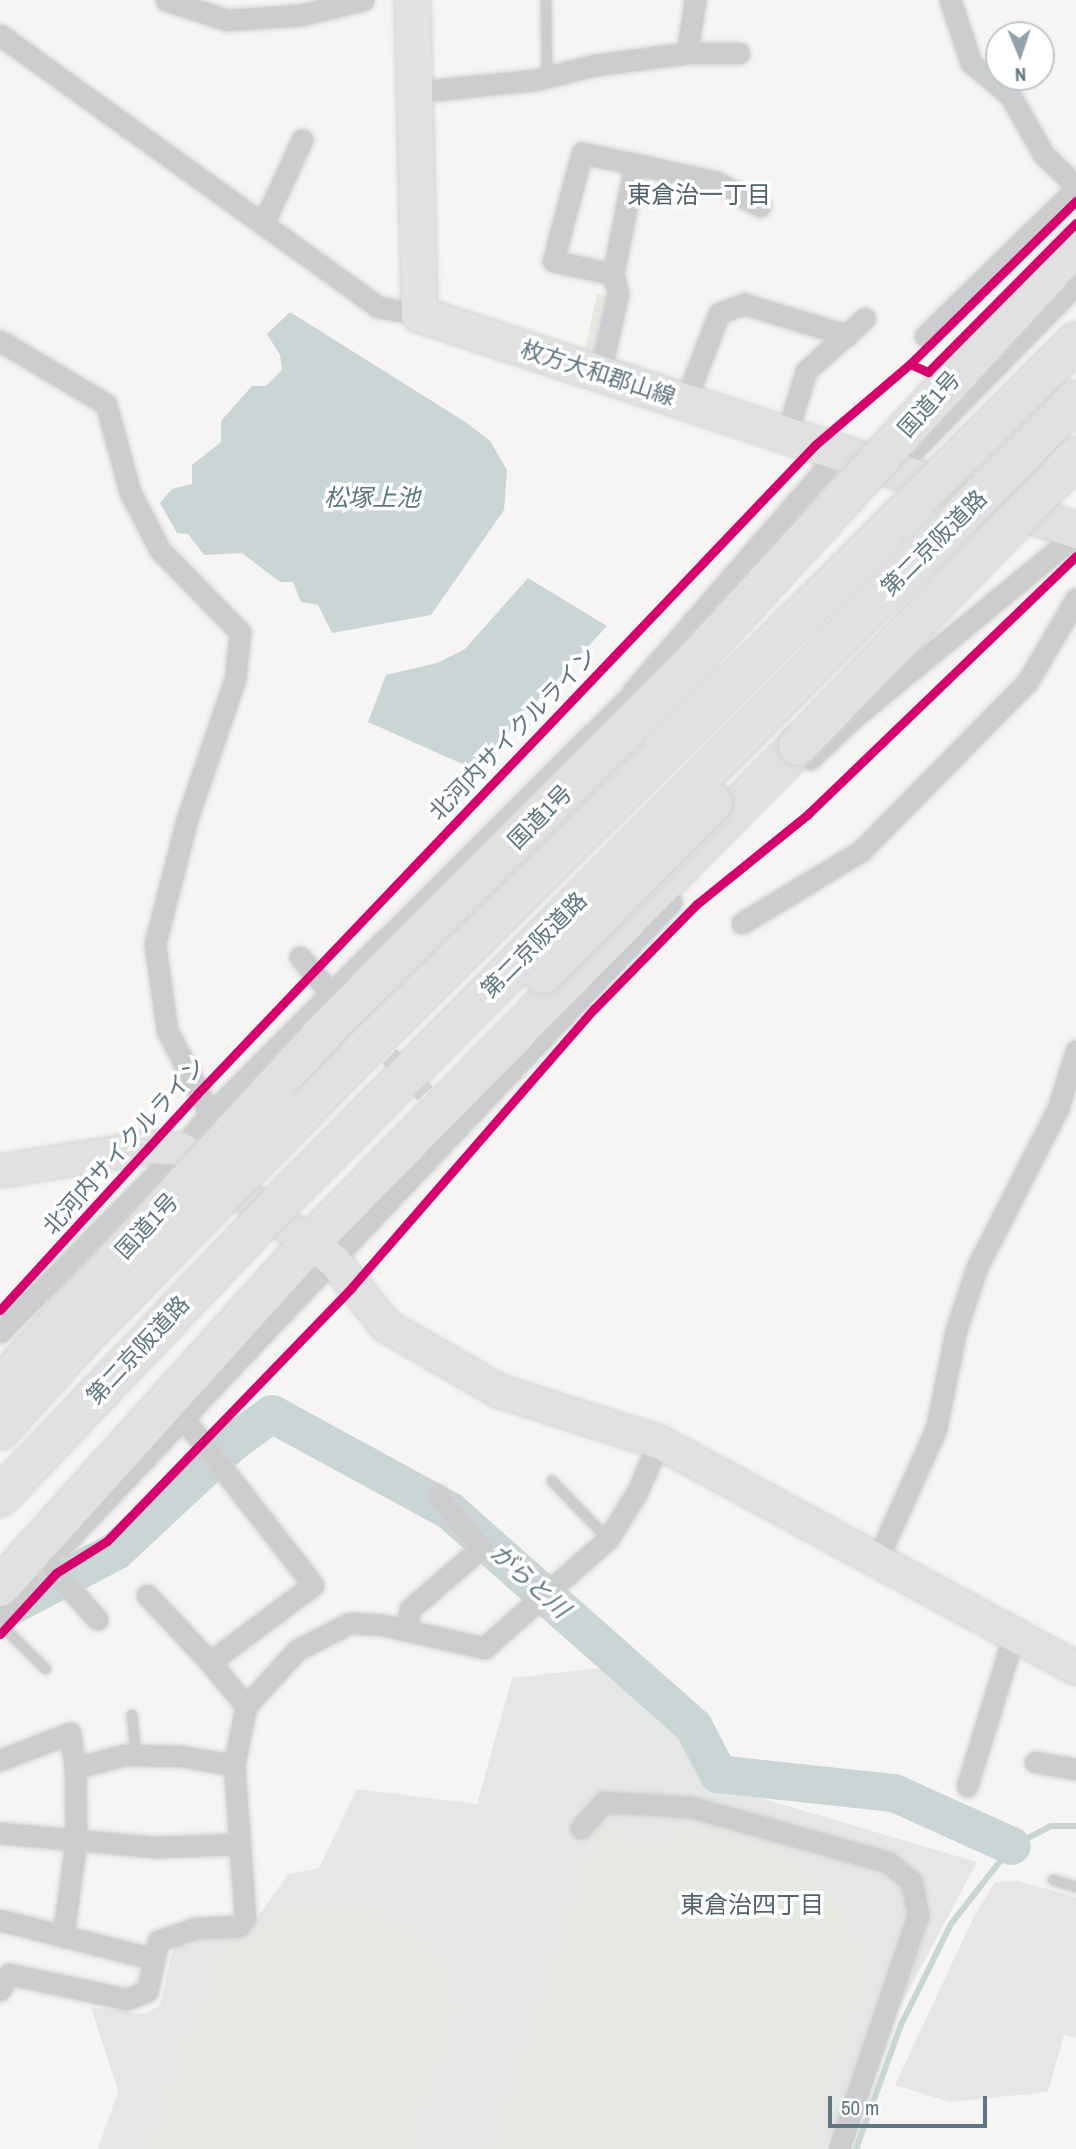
<!DOCTYPE html>
<meta charset="utf-8">
<style>
body{margin:0}
#map{position:relative;width:1076px;height:2149px;overflow:hidden;background:#f6f5f4;font-family:"Archivo Narrow","Noto Sans JP",sans-serif}
div>[style]{position:absolute}
.built>*{inset:0;background:#e5e7e6}
.green>*{inset:0;background:#e6e8e2}
.water>*{inset:0;background:#cad5d6}
.stream>*{height:6px;margin:-3px;padding:0 3px;transform-origin:3px;border-radius:3px;background:#cad5d6}
.river>*{height:38px;margin:-19px;padding:0 19px;transform-origin:19px;border-radius:19px;background:#cad5d6}
.street-tunnel>*{height:21px;margin-top:-10.5px;transform-origin:0;background:repeating-linear-gradient(90deg,#d0d5d7 0 21px,transparent 0 31px)}
.roads{filter:drop-shadow(0 0 2px #d1d3d3) drop-shadow(0 0 2px #d1d3d3)}
.lane>*{height:10px;margin:-5px;padding:0 5px;transform-origin:5px;border-radius:5px;background:#cccdce}
.street>*{height:21px;margin:-10.5px;padding:0 10.5px;transform-origin:10.5px;border-radius:10.5px;background:#cccdce}
.secondary>*{height:32px;margin:-16px;padding:0 16px;transform-origin:16px;border-radius:16px;background:#e0e1e0}
.primary>*{height:35px;margin:-17.5px;padding:0 17.5px;transform-origin:17.5px;border-radius:17.5px;background:#e0e1e0}
.highway>*{height:38px;margin:-19px;padding:0 19px;transform-origin:19px;border-radius:19px;background:#e0e1e0}
.bridges{filter:drop-shadow(0 0 2px #d3d3d4) drop-shadow(0 0 2px #d3d3d4)}
.highway-bridge>*{height:38px;margin:-19px;padding:0 19px;transform-origin:19px;border-radius:19px;background:#e0e1e0}
.cycleway>*{height:9px;margin:-4.5px;padding:0 4.5px;transform-origin:4.5px;border-radius:4.5px;background:#d6006c}
span{translate:-50% -50%;white-space:nowrap;text-align:center;line-height:1.15;-webkit-text-stroke:7px #fff;paint-order:stroke}
.street-label{font-size:23px;color:#607680}
.neighbourhood-label{font-size:24px;color:#52636a}
.water-label{font-size:24px;color:#5a777b;font-style:italic}
.north{position:absolute;left:985px;top:21px;width:70px;height:70px;box-sizing:border-box;background:#fff;border:2px solid #bfc8cc;border-radius:50%;rotate:178deg;font-size:19px;font-weight:700;line-height:28px;text-align:center;color:#607680}
.north::after{content:'';display:block;margin:auto;width:24px;height:32px;background:#94a2a9;clip-path:polygon(50% 0,100% 100%,50% 72%,0 100%)}
.scale{position:absolute;left:828px;top:2096px;width:159px;height:32px;box-sizing:border-box;border:4px solid #607680;border-top:0;padding-left:9px;font-size:21px;line-height:24px;white-space:nowrap;color:#607680;-webkit-text-stroke:5px #fff;paint-order:stroke}
</style>
<div id="map">
<div class="built">
<div style="clip-path:polygon(599px 1668px,688px 1735px,710px 1783px,977px 1862px,824px 2149px,98px 2149px,118px 2091px,91px 2007px,145px 2014px,160px 2005px,173px 1949px,192px 1939px,235px 1935px,252px 1925px,288px 1874px,319px 1868px,357px 1789px,477px 1804px,512px 1678px)"></div>
<div style="clip-path:polygon(1018px 1881px,1076px 1897px,1076px 2038px,1064px 2035px,1048px 2092px,950px 2102px,895px 2085px,975px 1914px,995px 1882px)"></div>
</div>
<div class="green">
<div style="clip-path:polygon(597px 294px,609px 296px,596px 353px,585px 349px)"></div>
<div style="clip-path:polygon(594px 1828px,644px 1845px,693px 1830px,716px 1829px,771px 1843px,794px 1856px,841px 1908px,855px 1934px,862px 1966px,858px 2000px,808px 2149px,488px 2149px)"></div>
<div style="clip-path:polygon(312px 1900px,347px 1902px,398px 1920px,434px 1954px,446px 1977px,457px 2014px,408px 2149px,147px 2149px,217px 1952px,273px 1926px,276px 1907px)"></div>
</div>
<div class="water">
<div style="clip-path:polygon(290px 312px,467px 423px,490px 441px,507px 470px,504px 510px,431px 615px,332px 633px,318px 605px,301px 602px,293px 582px,280px 582px,242px 553px,204px 555px,188px 534px,177px 533px,160px 503px,172px 489px,192px 484px,192px 465px,221px 442px,221px 421px,252px 386px,266px 386px,282px 370px,280px 355px,267px 334px)"></div>
<div style="clip-path:polygon(528px 578px,607px 626px,486px 756px,467px 766px,368px 722px,386px 675px,437px 663px,465px 649px)"></div>
</div>
<div class="stream">
<div style="left:856px;top:2149px;width:132px;rotate:-70.1deg"></div>
<div style="left:901px;top:2025px;width:113px;rotate:-63.7deg"></div>
<div style="left:951px;top:1924px;width:99px;rotate:-52deg"></div>
<div style="left:1012px;top:1846px;width:44px;rotate:-27.1deg"></div>
<div style="left:1051px;top:1826px;width:25px"></div>
</div>
<div class="river">
<div style="left:0;top:1612px;width:131px;rotate:-27.7deg"></div>
<div style="left:116px;top:1551px;width:158px;rotate:-43deg"></div>
<div style="left:232px;top:1443px;width:49px;rotate:-35.9deg"></div>
<div style="left:272px;top:1414px;width:203px;rotate:28.6deg"></div>
<div style="left:450px;top:1511px;width:326px;rotate:41.5deg"></div>
<div style="left:694px;top:1727px;width:53px;rotate:62.9deg"></div>
<div style="left:718px;top:1774px;width:177px;rotate:6.2deg"></div>
<div style="left:894px;top:1793px;width:129px;rotate:24.2deg"></div>
</div>
<div class="street-tunnel">
<div style="left:368px;top:1033px;width:115px;rotate:46.4deg"></div>
</div>
<div class="roads">
<div class="lane">
<div style="left:546px;top:0;width:76px;rotate:89.2deg"></div>
<div style="left:552px;top:1481px;width:81px;rotate:46deg"></div>
<div style="left:0;top:1624px;width:64px;rotate:44.4deg"></div>
<div style="left:132px;top:1715px;width:40px;rotate:84.3deg"></div>
<div style="left:1053px;top:1880px;width:24px;rotate:17deg"></div>
</div>
<div class="street">
<div style="left:166px;top:0;width:64px;rotate:18.2deg"></div>
<div style="left:227px;top:20px;width:73px;rotate:-3.9deg"></div>
<div style="left:300px;top:15px;width:65px;rotate:-13.4deg"></div>
<div style="left:950px;top:0;width:66px;rotate:71.6deg"></div>
<div style="left:971px;top:63px;width:50px;rotate:39.4deg"></div>
<div style="left:1010px;top:95px;width:69px;rotate:60.5deg"></div>
<div style="left:1044px;top:155px;width:45px;rotate:44.1deg"></div>
<div style="left:0;top:35px;width:466px;rotate:35.7deg"></div>
<div style="left:378px;top:307px;width:42px;rotate:9.7deg"></div>
<div style="left:687px;top:53px;width:54px;rotate:-81.4deg"></div>
<div style="left:414px;top:92px;width:122px;rotate:-5.7deg"></div>
<div style="left:535px;top:80px;width:62px;rotate:-14deg"></div>
<div style="left:595px;top:65px;width:93px;rotate:-7.4deg"></div>
<div style="left:687px;top:53px;width:52px"></div>
<div style="left:263px;top:224px;width:93px;rotate:-65.1deg"></div>
<div style="left:613px;top:274px;width:61px;rotate:-167.8deg"></div>
<div style="left:553px;top:261px;width:112px;rotate:-75deg"></div>
<div style="left:582px;top:153px;width:54px;rotate:11.7deg"></div>
<div style="left:925px;top:336px;width:211px;rotate:-44.2deg"></div>
<div style="left:0;top:341px;width:123px;rotate:30.7deg"></div>
<div style="left:106px;top:404px;width:91px;rotate:74.7deg"></div>
<div style="left:130px;top:492px;width:65px;rotate:62.7deg"></div>
<div style="left:160px;top:550px;width:115px;rotate:45.7deg"></div>
<div style="left:240px;top:632px;width:47px;rotate:96.1deg"></div>
<div style="left:235px;top:679px;width:148px;rotate:108.9deg"></div>
<div style="left:187px;top:819px;width:129px;rotate:104.4deg"></div>
<div style="left:155px;top:944px;width:87px;rotate:82.1deg"></div>
<div style="left:167px;top:1030px;width:94px;rotate:62.9deg"></div>
<div style="left:600px;top:374px;width:83px;rotate:-77.5deg"></div>
<div style="left:618px;top:293px;width:20px;rotate:-105deg"></div>
<div style="left:613px;top:274px;width:112px;rotate:-78.7deg"></div>
<div style="left:635px;top:164px;width:83px;rotate:12.5deg"></div>
<div style="left:716px;top:182px;width:50px;rotate:28.6deg"></div>
<div style="left:685px;top:402px;width:95px;rotate:-69.1deg"></div>
<div style="left:719px;top:313px;width:27px;rotate:-20deg"></div>
<div style="left:744px;top:304px;width:108px;rotate:16.8deg"></div>
<div style="left:786px;top:436px;width:68px;rotate:-72.9deg"></div>
<div style="left:806px;top:371px;width:79px;rotate:-41.9deg"></div>
<div style="left:897px;top:467px;width:256px;rotate:-45.6deg"></div>
<div style="left:633px;top:691px;width:315px;rotate:-49.1deg"></div>
<div style="left:810px;top:759px;width:59px;rotate:-43.6deg"></div>
<div style="left:853px;top:718px;width:288px;rotate:-39.4deg"></div>
<div style="left:742px;top:923px;width:139px;rotate:-31.2deg"></div>
<div style="left:861px;top:851px;width:238px;rotate:-45.5deg"></div>
<div style="left:1028px;top:681px;width:95px;rotate:-59.7deg"></div>
<div style="left:300px;top:957px;width:51px;rotate:49.8deg"></div>
<div style="left:0;top:1332px;width:257px;rotate:-45.3deg"></div>
<div style="left:181px;top:1149px;width:45px;rotate:-50.4deg"></div>
<div style="left:210px;top:1114px;width:585px;rotate:-44.86deg"></div>
<div style="left:625px;top:701px;width:34px;rotate:-30deg"></div>
<div style="left:184px;top:1419px;width:210px;rotate:52.1deg"></div>
<div style="left:313px;top:1585px;width:129px;rotate:143.2deg"></div>
<div style="left:210px;top:1662px;width:57px;rotate:50.7deg"></div>
<div style="left:63px;top:1545px;width:885px;rotate:-46.6deg"></div>
<div style="left:49px;top:1559px;width:16px;rotate:63deg"></div>
<div style="left:56px;top:1573px;width:62px;rotate:48.3deg"></div>
<div style="left:877px;top:1560px;width:144px;rotate:-65.8deg"></div>
<div style="left:936px;top:1429px;width:101px;rotate:-78.6deg"></div>
<div style="left:956px;top:1330px;width:66px;rotate:-71.6deg"></div>
<div style="left:977px;top:1267px;width:178px;rotate:-63deg"></div>
<div style="left:1058px;top:1108px;width:60px;rotate:-72.5deg"></div>
<div style="left:147px;top:1595px;width:92px;rotate:46.8deg"></div>
<div style="left:0;top:1614px;width:43px;rotate:-49.7deg"></div>
<div style="left:406px;top:1630px;width:21px;rotate:-79deg"></div>
<div style="left:410px;top:1609px;width:94px;rotate:-40.7deg"></div>
<div style="left:481px;top:1548px;width:69px;rotate:-129.7deg"></div>
<div style="left:0;top:1760px;width:75px;rotate:-21.1deg"></div>
<div style="left:70px;top:1733px;width:35px;rotate:82deg"></div>
<div style="left:75px;top:1768px;width:74px;rotate:89.2deg"></div>
<div style="left:76px;top:1842px;width:95px;rotate:97.9deg"></div>
<div style="left:1035px;top:1762px;width:42px;rotate:9.7deg"></div>
<div style="left:75px;top:1768px;width:51px;rotate:-14.9deg"></div>
<div style="left:124px;top:1755px;width:56px;rotate:1deg"></div>
<div style="left:180px;top:1756px;width:55px;rotate:9.5deg"></div>
<div style="left:967px;top:1786px;width:159px;rotate:-72.8deg"></div>
<div style="left:581px;top:1828px;width:35px;rotate:-49deg"></div>
<div style="left:604px;top:1802px;width:87px;rotate:3.3deg"></div>
<div style="left:691px;top:1807px;width:205px;rotate:15.6deg"></div>
<div style="left:888px;top:1862px;width:30px;rotate:40deg"></div>
<div style="left:911px;top:1881px;width:35px;rotate:78deg"></div>
<div style="left:918px;top:1915px;width:247px;rotate:108.7deg"></div>
<div style="left:0;top:1833px;width:156px;rotate:5.2deg"></div>
<div style="left:155px;top:1847px;width:82px;rotate:-2.1deg"></div>
<div style="left:0;top:1920px;width:159px;rotate:14.2deg"></div>
<div style="left:0;top:1990px;width:18px;rotate:-61deg"></div>
<div style="left:9px;top:1974px;width:121px;rotate:12deg"></div>
<div style="left:127px;top:1999px;width:22px;rotate:-22deg"></div>
<div style="left:147px;top:1991px;width:51px;rotate:-77.6deg"></div>
<div style="left:158px;top:1941px;width:39px;rotate:-19deg"></div>
<div style="left:195px;top:1928px;width:44px;rotate:-2.6deg"></div>
<div style="left:239px;top:1926px;width:10px;rotate:-53deg"></div>
<div style="left:245px;top:1918px;width:153px;rotate:-94.1deg"></div>
<div style="left:234px;top:1765px;width:60px;rotate:-78.5deg"></div>
<div style="left:246px;top:1706px;width:76px;rotate:-47.7deg"></div>
<div style="left:297px;top:1650px;width:59px;rotate:-27deg"></div>
<div style="left:350px;top:1623px;width:33px;rotate:3deg"></div>
<div style="left:383px;top:1625px;width:104px;rotate:12.8deg"></div>
<div style="left:484px;top:1648px;width:165px;rotate:-41.3deg"></div>
<div style="left:608px;top:1539px;width:55px;rotate:-58.3deg"></div>
<div style="left:637px;top:1492px;width:55px;rotate:-66.3deg"></div>
</div>
<div class="secondary">
<div style="left:0;top:1171px;width:153px;rotate:-9deg"></div>
<div style="left:151px;top:1147px;width:30px;rotate:4deg"></div>
<div style="left:181px;top:1149px;width:190px;rotate:36.2deg"></div>
<div style="left:334px;top:1261px;width:83px;rotate:51.3deg"></div>
<div style="left:386px;top:1326px;width:130px;rotate:29.9deg"></div>
<div style="left:499px;top:1391px;width:168px;rotate:17.7deg"></div>
<div style="left:659px;top:1442px;width:474px;rotate:28.5deg"></div>
</div>
<div class="primary">
<div style="left:412px;top:0;width:314px;rotate:88.7deg"></div>
<div style="left:419px;top:314px;width:692px;rotate:18.2deg"></div>
</div>
<div class="highway">
<div style="left:0;top:1587px;width:463px;rotate:-48deg"></div>
<div style="left:310px;top:1243px;width:697px;rotate:-45.52deg"></div>
</div>
</div>
<div class="bridges">
<div class="highway-bridge">
<div style="left:798px;top:746px;width:401px;rotate:-46.1deg"></div>
<div style="left:543px;top:974px;width:241px;rotate:-45.2deg"></div>
<div style="left:0;top:1386px;width:477px;rotate:-47.5deg"></div>
<div style="left:322px;top:1034px;width:527px;rotate:-45.08deg"></div>
<div style="left:694px;top:661px;width:565px;rotate:-47.44deg"></div>
<div style="left:0;top:1430px;width:124px;rotate:-47.9deg"></div>
<div style="left:83px;top:1338px;width:404px;rotate:-45.7deg"></div>
<div style="left:365px;top:1049px;width:1003px;rotate:-44.84deg"></div>
<div style="left:0;top:1497px;width:373px;rotate:-46.5deg"></div>
<div style="left:257px;top:1226px;width:1163px;rotate:-45.24deg"></div>
</div>
</div>
<div class="cycleway">
<div style="left:910px;top:364px;width:233px;rotate:-44.5deg"></div>
<div style="left:0;top:1310px;width:292px;rotate:-47.6deg"></div>
<div style="left:197px;top:1094px;width:896px;rotate:-46.4deg"></div>
<div style="left:815px;top:445px;width:125px;rotate:-40.5deg"></div>
<div style="left:910px;top:364px;width:20px;rotate:24deg"></div>
<div style="left:928px;top:372px;width:210px;rotate:-45.2deg"></div>
<div style="left:0;top:1634px;width:83px;rotate:-47.4deg"></div>
<div style="left:56px;top:1573px;width:60px;rotate:-32.1deg"></div>
<div style="left:107px;top:1541px;width:353px;rotate:-46deg"></div>
<div style="left:352px;top:1287px;width:369px;rotate:-49deg"></div>
<div style="left:594px;top:1009px;width:147px;rotate:-45.6deg"></div>
<div style="left:697px;top:904px;width:143px;rotate:-39deg"></div>
<div style="left:808px;top:814px;width:372px;rotate:-43.9deg"></div>
</div>
<div class="street-label">
<span style="left:598px;top:373px;rotate:18deg">枚方大和郡山線</span>
<span style="left:929px;top:404px;rotate:-48deg">国道1号</span>
<span style="left:934px;top:543px;rotate:-45deg">第二京阪道路</span>
<span style="left:513px;top:734px;rotate:-46deg">北河内サイクルライン</span>
<span style="left:540px;top:817px;rotate:-45deg">国道1号</span>
<span style="left:534px;top:945px;rotate:-45deg">第二京阪道路</span>
<span style="left:124px;top:1146px;rotate:-48deg">北河内サイクルライン</span>
<span style="left:147px;top:1226px;rotate:-47deg">国道1号</span>
<span style="left:138px;top:1350px;rotate:-47deg">第二京阪道路</span>
</div>
<div class="neighbourhood-label">
<span style="left:699px;top:195px">東倉治一丁目</span>
<span style="left:752px;top:1905px">東倉治四丁目</span>
</div>
<div class="water-label">
<span style="left:372px;top:498px">松塚上池</span>
<span style="left:530px;top:1581px;rotate:42deg">がらと川</span>
</div>
<div class="north">N</div>
<div class="scale">50 m</div>
</div>
